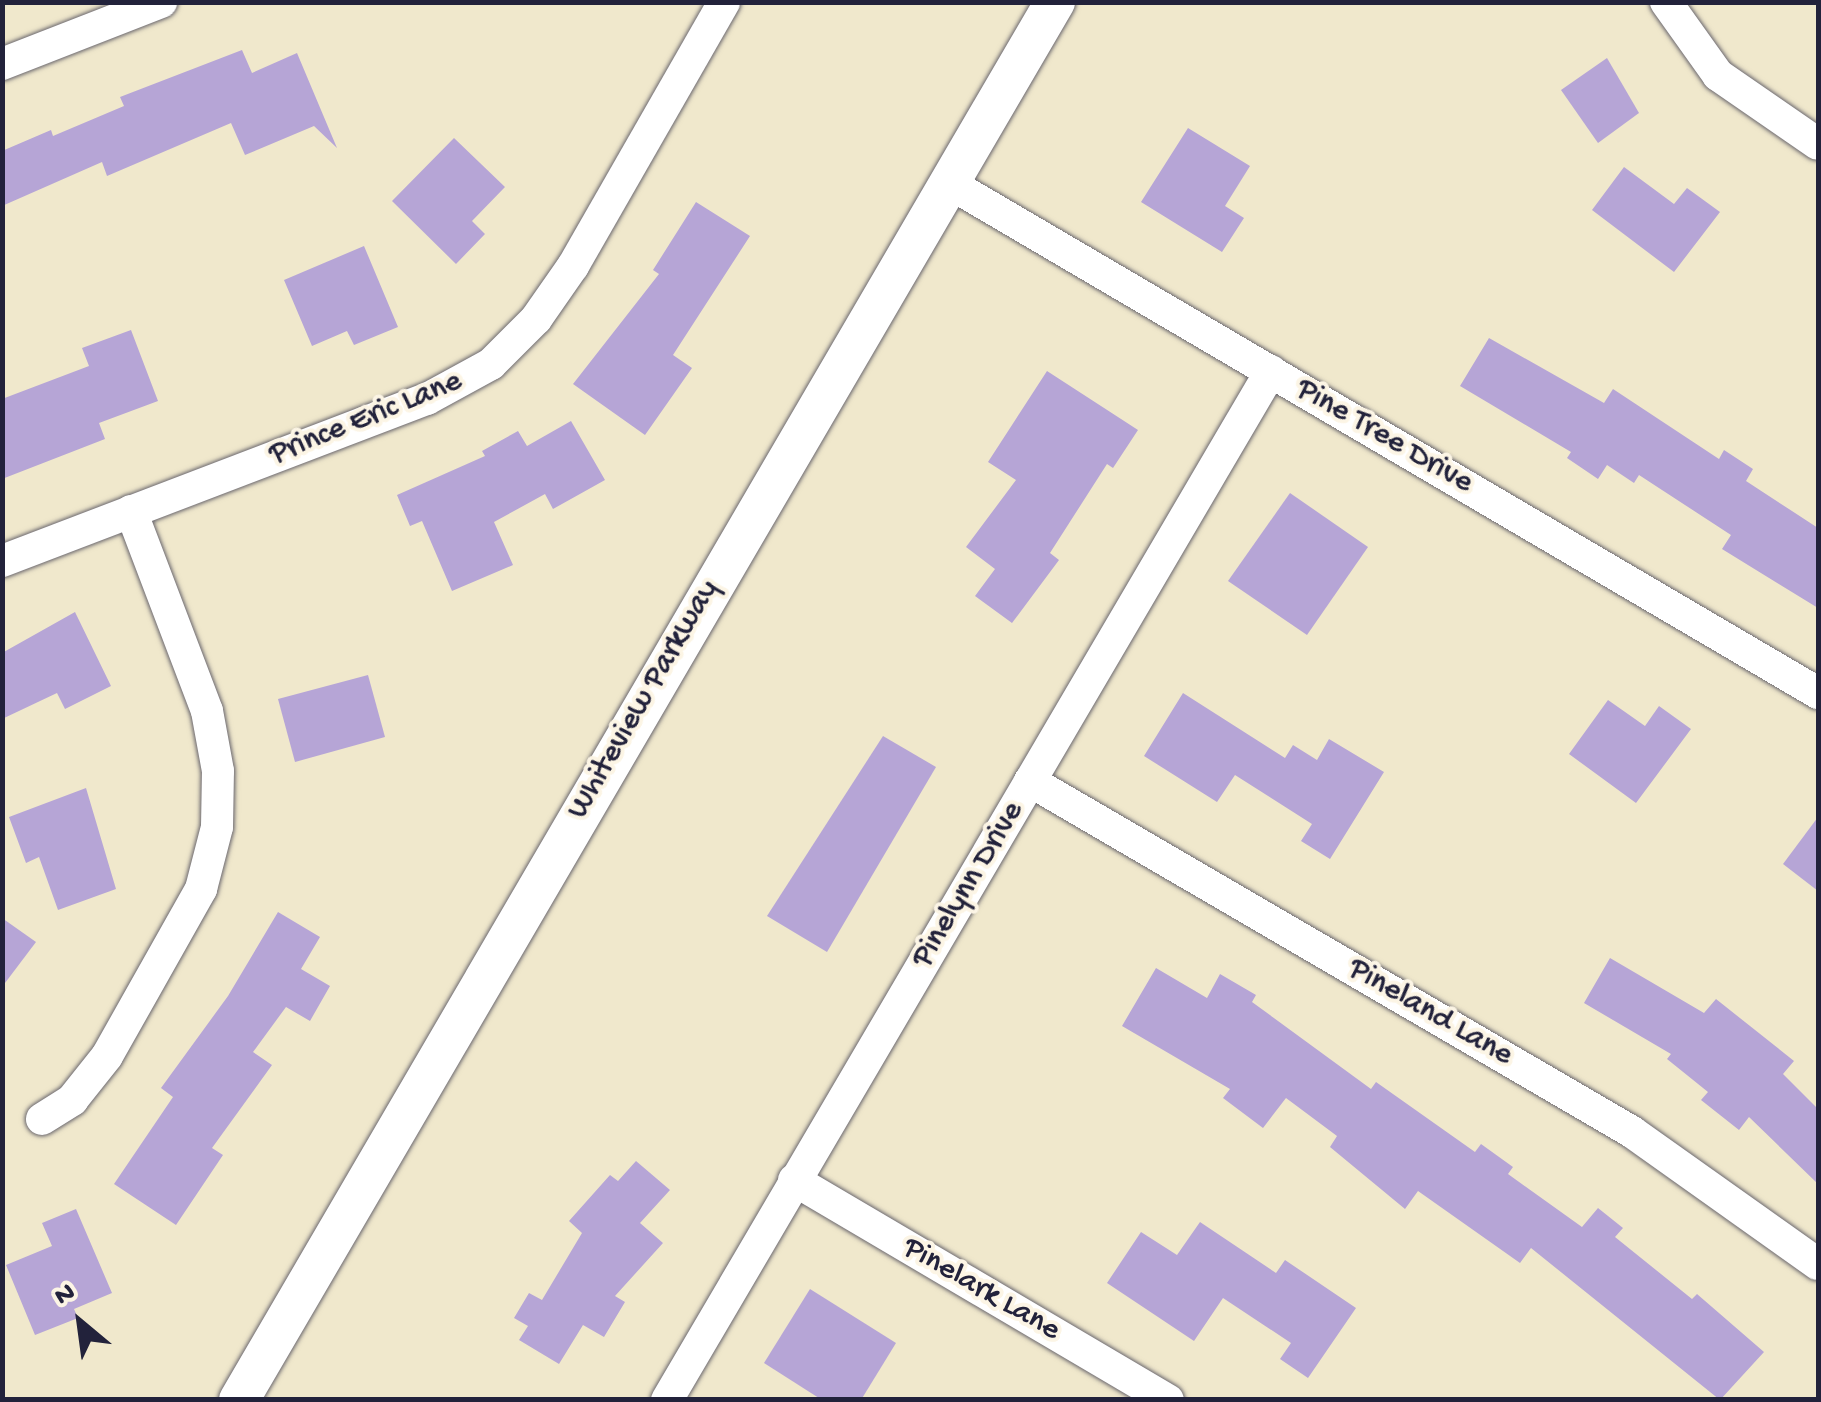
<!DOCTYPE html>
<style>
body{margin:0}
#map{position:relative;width:1821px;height:1402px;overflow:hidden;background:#f0e8cc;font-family:"Gochi Hand",sans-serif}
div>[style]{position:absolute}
.building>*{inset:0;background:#b6a5d6}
.roads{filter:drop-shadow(0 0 2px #6a676e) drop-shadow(0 0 2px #6a676e)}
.minor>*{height:32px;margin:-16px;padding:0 16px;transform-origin:16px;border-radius:16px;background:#fff}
.tertiary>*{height:40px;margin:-20px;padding:0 20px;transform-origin:20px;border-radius:20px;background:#fff}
span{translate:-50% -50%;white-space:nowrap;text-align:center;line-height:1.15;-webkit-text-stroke:8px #fcf5e5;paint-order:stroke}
.street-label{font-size:32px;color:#22223b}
.frame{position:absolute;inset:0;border:5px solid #22223b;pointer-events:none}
.north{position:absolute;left:30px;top:1272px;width:100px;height:100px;-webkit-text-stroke:8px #fcf5e5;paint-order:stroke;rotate:331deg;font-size:28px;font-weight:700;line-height:40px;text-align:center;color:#22223b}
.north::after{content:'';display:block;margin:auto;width:35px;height:45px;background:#22223b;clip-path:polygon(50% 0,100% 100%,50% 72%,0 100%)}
</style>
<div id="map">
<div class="building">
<div style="clip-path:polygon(242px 50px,252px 73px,297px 53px,337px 148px,314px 126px,245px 155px,231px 123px,107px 176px,102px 162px,2px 206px,2px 151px,51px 130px,53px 136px,124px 106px,120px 97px)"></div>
<div style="clip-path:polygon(1607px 58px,1639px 113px,1598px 143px,1561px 90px)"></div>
<div style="clip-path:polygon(1188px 128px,1250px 166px,1225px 206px,1244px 218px,1222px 252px,1141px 202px)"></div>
<div style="clip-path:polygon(454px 138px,505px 187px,472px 221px,485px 234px,456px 264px,392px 201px)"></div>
<div style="clip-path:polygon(1624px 167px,1674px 204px,1687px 188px,1720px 212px,1674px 272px,1592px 210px)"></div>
<div style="clip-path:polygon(696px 202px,750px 236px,673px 355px,692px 368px,645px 435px,573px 384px,659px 274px,653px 270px)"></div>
<div style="clip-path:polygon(364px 246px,398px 327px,354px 345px,347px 331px,312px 346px,284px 280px)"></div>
<div style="clip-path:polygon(131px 330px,158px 401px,99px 423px,105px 439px,2px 479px,2px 399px,89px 366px,82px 348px)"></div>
<div style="clip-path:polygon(1489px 338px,1604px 403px,1613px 389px,1719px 459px,1724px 450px,1753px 469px,1746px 481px,1818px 528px,1818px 608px,1722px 549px,1731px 535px,1639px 475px,1634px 483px,1607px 465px,1598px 479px,1567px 458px,1571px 452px,1460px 386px)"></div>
<div style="clip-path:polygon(1047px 371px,1138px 430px,1113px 468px,1107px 464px,1050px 553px,1059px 560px,1012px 623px,975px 596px,995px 569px,966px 547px,1016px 480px,988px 462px)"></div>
<div style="clip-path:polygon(571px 421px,605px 480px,553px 509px,545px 494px,494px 522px,513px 565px,452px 591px,422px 521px,410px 526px,397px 495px,485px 456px,482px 451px,518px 431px,527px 446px)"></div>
<div style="clip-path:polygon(1290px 493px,1368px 547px,1307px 635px,1228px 581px)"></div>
<div style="clip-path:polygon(75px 612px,111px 686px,65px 709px,57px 693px,2px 719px,2px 653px)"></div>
<div style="clip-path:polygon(368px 675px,385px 737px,295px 762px,278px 699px)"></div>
<div style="clip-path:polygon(1183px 693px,1285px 758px,1293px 745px,1317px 760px,1329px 739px,1384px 772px,1330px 859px,1301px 841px,1312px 824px,1235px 775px,1217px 802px,1144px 756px)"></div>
<div style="clip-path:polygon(1608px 700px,1645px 726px,1659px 706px,1691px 729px,1636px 803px,1569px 754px)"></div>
<div style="clip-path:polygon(883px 736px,936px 767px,827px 952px,767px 916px)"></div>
<div style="clip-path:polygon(86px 788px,116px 889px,58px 910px,39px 857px,26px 863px,9px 817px)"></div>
<div style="clip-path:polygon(1818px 817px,1818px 891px,1783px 864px)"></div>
<div style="clip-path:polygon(278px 912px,320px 937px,301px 969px,330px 986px,310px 1021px,286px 1007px,253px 1052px,272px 1065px,212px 1148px,223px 1155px,176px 1225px,114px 1184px,173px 1097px,161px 1088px,228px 996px)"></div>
<div style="clip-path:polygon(2px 918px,36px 942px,2px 987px)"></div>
<div style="clip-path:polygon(1610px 958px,1704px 1013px,1716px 999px,1794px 1061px,1783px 1074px,1818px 1109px,1818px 1184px,1749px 1117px,1739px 1130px,1701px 1100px,1708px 1092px,1667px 1059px,1671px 1054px,1584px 1003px)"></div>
<div style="clip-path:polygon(1156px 968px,1207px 998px,1220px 974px,1256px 995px,1252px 1002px,1371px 1089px,1376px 1082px,1475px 1152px,1481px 1144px,1513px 1167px,1508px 1174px,1582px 1227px,1598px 1208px,1623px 1228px,1615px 1237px,1692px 1299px,1697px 1294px,1764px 1352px,1720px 1400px,1531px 1248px,1520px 1263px,1418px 1191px,1405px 1209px,1330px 1147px,1337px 1136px,1286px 1098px,1263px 1128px,1223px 1098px,1230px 1089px,1122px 1026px)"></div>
<div style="clip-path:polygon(636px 1161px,670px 1190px,640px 1223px,663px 1243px,615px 1296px,625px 1302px,604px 1337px,583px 1325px,559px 1364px,519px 1340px,528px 1326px,514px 1318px,529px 1293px,542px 1300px,582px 1233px,569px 1221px,610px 1175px,618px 1181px)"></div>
<div style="clip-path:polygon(76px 1209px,112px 1293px,74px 1309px,78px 1318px,35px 1335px,6px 1265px,52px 1246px,42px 1223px)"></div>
<div style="clip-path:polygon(1200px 1222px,1276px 1273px,1285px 1260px,1356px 1308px,1308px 1378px,1280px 1359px,1291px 1343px,1223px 1298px,1194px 1341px,1107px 1283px,1141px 1232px,1177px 1255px)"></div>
<div style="clip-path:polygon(810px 1289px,896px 1343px,861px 1400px,822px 1400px,764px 1363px)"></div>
</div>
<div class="roads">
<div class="minor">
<div style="left:1666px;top:2px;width:90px;rotate:54.5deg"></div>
<div style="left:1718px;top:75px;width:121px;rotate:34.6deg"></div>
<div style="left:2px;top:64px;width:171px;rotate:-21.3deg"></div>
<div style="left:949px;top:183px;width:1008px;rotate:30.41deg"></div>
<div style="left:2px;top:561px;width:455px;rotate:-20.9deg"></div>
<div style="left:427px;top:399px;width:73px;rotate:-28.7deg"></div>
<div style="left:491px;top:364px;width:64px;rotate:-45deg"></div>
<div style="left:536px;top:319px;width:65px;rotate:-55.1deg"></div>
<div style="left:573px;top:266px;width:304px;rotate:-60.2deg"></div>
<div style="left:1030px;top:781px;width:697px;rotate:30.24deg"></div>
<div style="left:1632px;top:1132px;width:228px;rotate:35.4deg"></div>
<div style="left:42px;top:1119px;width:36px;rotate:-32deg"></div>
<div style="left:72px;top:1100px;width:56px;rotate:-51.5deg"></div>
<div style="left:107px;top:1056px;width:192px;rotate:-60.6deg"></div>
<div style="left:201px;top:889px;width:64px;rotate:-75.5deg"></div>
<div style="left:217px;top:827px;width:56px;rotate:-89deg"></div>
<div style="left:218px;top:771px;width:61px;rotate:-100.4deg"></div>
<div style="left:207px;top:711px;width:214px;rotate:-110.8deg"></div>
<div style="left:794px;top:1180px;width:434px;rotate:30.5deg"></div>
<div style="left:667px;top:1400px;width:1193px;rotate:-59.59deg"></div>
</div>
<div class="tertiary">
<div style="left:239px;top:1400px;width:1619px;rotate:-59.73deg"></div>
</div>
</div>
<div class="street-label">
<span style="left:366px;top:419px;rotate:-22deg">Prince Eric Lane</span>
<span style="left:1384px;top:437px;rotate:30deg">Pine Tree Drive</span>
<span style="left:644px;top:700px;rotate:-60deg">Whiteview Parkway</span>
<span style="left:969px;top:885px;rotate:-59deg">Pinelynn Drive</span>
<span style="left:1430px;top:1013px;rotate:30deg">Pineland Lane</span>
<span style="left:981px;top:1290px;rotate:30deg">Pinelark Lane</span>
</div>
<div class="frame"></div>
<div class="north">N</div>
</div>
